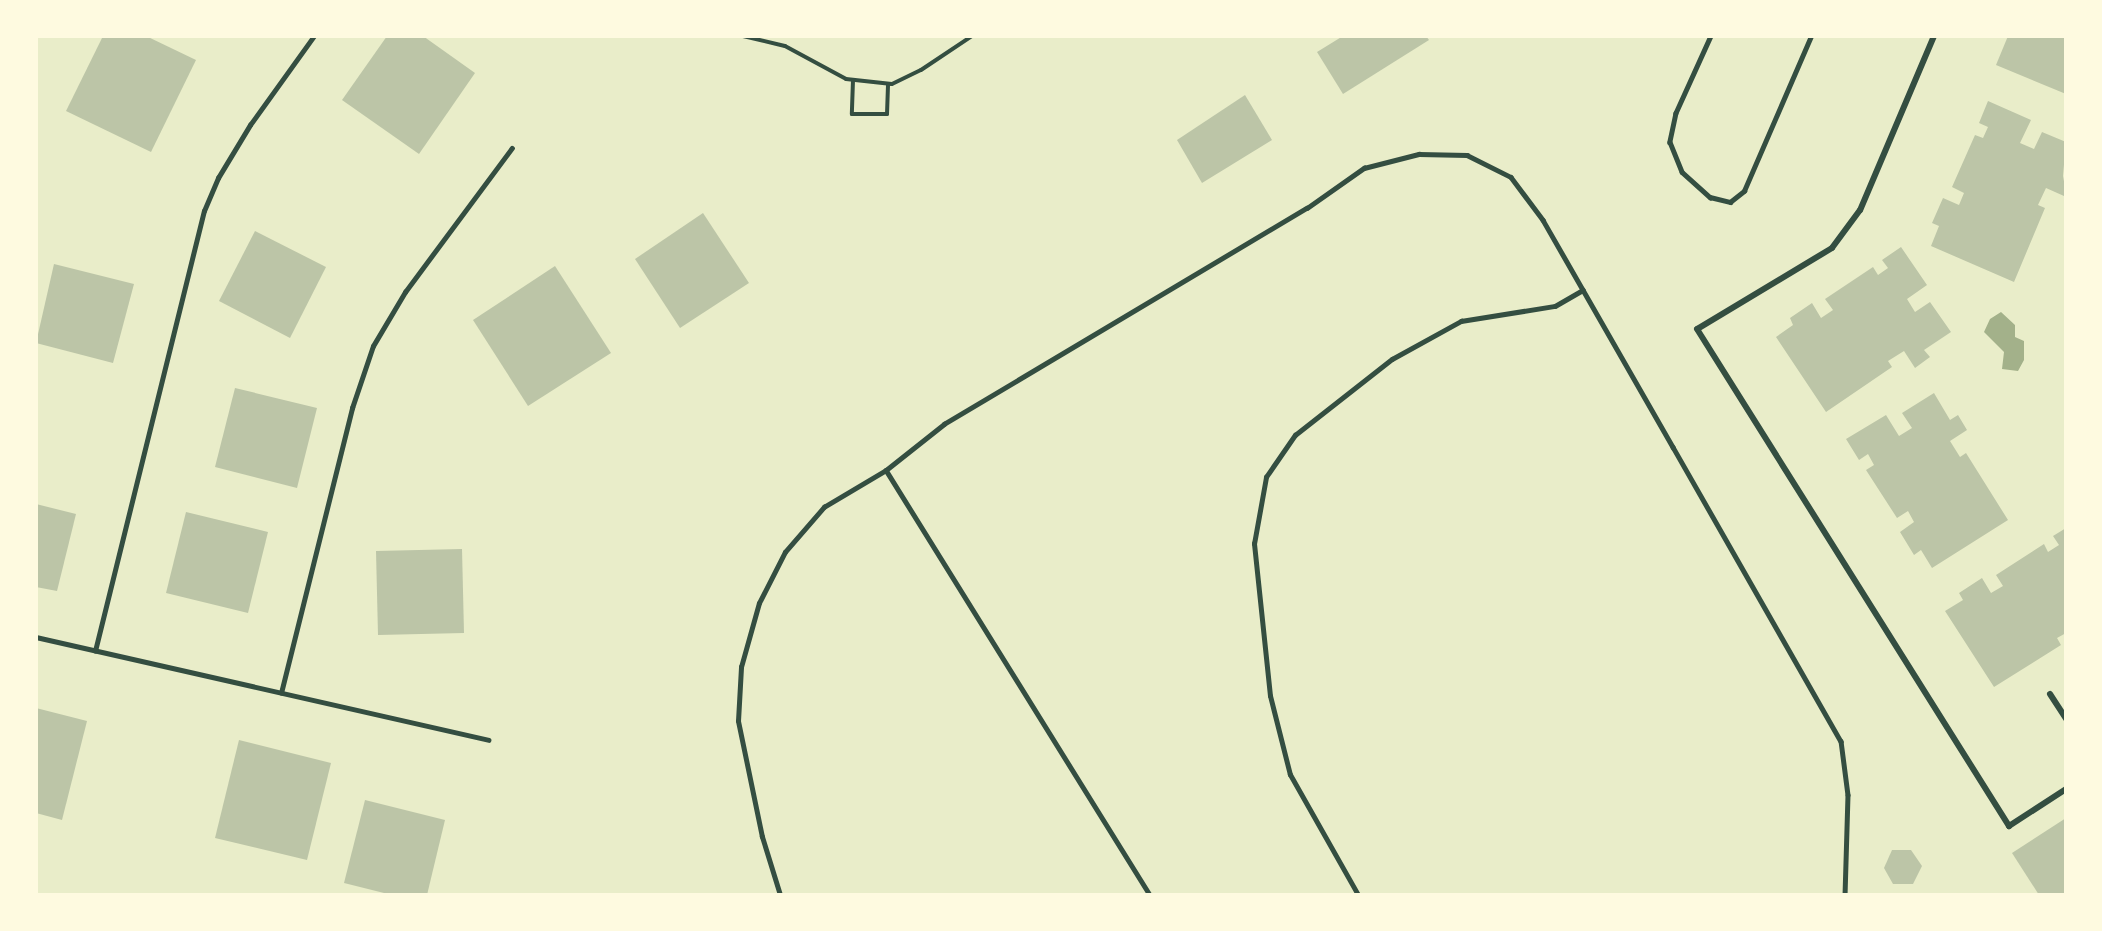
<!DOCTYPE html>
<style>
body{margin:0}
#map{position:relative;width:2102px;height:931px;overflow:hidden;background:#e9edc9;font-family:"Times New Roman",serif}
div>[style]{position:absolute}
.water>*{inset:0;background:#a3b18a}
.building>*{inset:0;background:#bcc5a7}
.path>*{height:4px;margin:-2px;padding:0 2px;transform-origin:2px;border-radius:2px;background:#344e41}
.service>*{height:4.5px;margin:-2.25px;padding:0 2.25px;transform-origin:2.25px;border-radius:2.25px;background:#344e41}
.minor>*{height:6px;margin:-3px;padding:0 3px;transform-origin:3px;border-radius:3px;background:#344e41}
span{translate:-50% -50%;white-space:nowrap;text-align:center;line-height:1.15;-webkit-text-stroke:4.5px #fefae0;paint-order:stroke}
.frame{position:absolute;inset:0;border:38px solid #fefae0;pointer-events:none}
</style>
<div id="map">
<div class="water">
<div style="clip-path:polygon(2001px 312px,2015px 325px,2015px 337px,2024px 341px,2024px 360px,2018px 371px,2002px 369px,2004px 352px,1984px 332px,1990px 319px)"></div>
</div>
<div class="building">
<div style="clip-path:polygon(103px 36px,146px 36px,196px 60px,151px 152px,66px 111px)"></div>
<div style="clip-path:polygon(387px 36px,423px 36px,475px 73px,419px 154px,342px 100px)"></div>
<div style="clip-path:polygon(1343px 36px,1426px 36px,1429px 40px,1343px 94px,1317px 52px)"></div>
<div style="clip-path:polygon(2008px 36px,2066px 36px,2066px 94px,1996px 65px)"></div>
<div style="clip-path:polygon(1245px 95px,1272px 140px,1202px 183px,1177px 140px)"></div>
<div style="clip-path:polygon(1988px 101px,2031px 120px,2020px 143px,2034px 149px,2042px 132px,2066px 142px,2063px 176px,2066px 192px,2064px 196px,2046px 188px,2038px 205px,2045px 208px,2014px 282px,1931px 246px,1939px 226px,1932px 223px,1943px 198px,1959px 205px,1964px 193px,1952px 187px,1975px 135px,1983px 138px,1988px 127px,1979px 123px)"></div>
<div style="clip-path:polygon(703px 213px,749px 283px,680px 328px,635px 259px)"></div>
<div style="clip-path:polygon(255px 231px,326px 267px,290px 338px,219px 301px)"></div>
<div style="clip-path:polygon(1901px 247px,1927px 285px,1907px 299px,1915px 312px,1930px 302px,1951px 332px,1924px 350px,1930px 357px,1915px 368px,1904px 351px,1888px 361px,1892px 367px,1826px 412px,1776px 337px,1793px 325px,1790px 318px,1812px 303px,1821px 318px,1833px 310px,1825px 299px,1873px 267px,1878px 275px,1888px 268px,1882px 260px)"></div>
<div style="clip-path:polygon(54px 264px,134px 284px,113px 363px,36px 343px)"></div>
<div style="clip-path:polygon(555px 266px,611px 353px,528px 406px,473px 320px)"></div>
<div style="clip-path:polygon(235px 388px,317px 408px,297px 488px,215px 467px)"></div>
<div style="clip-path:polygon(1934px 393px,1950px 420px,1958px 415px,1967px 430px,1950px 441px,1960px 457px,1966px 453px,2008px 520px,1932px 568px,1921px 550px,1914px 555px,1900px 532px,1914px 522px,1908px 511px,1897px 518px,1866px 470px,1874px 465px,1868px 454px,1859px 460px,1846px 439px,1886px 415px,1899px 436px,1912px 428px,1902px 413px)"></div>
<div style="clip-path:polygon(36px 504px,76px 514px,57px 591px,36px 587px)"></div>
<div style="clip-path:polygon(186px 512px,268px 532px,248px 613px,166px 593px)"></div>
<div style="clip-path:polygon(2066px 528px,2066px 633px,2057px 638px,2061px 645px,1994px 687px,1945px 611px,1963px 600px,1959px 593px,1982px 578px,1991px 593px,2003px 586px,1996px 575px,2044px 544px,2048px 552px,2059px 545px,2053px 536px)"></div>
<div style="clip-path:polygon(462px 549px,464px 633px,378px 635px,376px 551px)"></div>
<div style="clip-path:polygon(36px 708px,87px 721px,62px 820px,36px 813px)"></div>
<div style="clip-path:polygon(239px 740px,331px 763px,307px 860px,215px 838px)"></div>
<div style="clip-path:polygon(365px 800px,445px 820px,427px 895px,392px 895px,344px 883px)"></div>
<div style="clip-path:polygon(2066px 818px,2066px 893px,2039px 895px,2012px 853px)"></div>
<div style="clip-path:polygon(1892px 850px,1911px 850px,1922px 866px,1913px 884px,1893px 884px,1884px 868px)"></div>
</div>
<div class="path">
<div style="left:743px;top:36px;width:43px;rotate:13.4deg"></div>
<div style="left:785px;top:46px;width:69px;rotate:28.4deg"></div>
<div style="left:846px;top:79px;width:46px;rotate:6.2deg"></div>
<div style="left:892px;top:84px;width:32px;rotate:-26deg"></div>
<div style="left:921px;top:70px;width:61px;rotate:-33.7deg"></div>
<div style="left:853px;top:80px;width:34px;rotate:92deg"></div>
<div style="left:852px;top:114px;width:35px"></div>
<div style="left:887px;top:114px;width:30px;rotate:-88deg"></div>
</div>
<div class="service">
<div style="left:1711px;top:36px;width:85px;rotate:114.4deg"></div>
<div style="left:1676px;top:113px;width:30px;rotate:102deg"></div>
<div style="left:1670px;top:142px;width:32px;rotate:68deg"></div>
<div style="left:1682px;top:172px;width:38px;rotate:42deg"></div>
<div style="left:1710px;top:197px;width:21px;rotate:14deg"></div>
<div style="left:1730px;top:202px;width:18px;rotate:-38deg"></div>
<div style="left:1744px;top:191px;width:169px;rotate:-66.6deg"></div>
<div style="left:886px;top:470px;width:500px;rotate:58.15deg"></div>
<div style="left:36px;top:637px;width:464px;rotate:12.8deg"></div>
<div style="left:95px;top:651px;width:453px;rotate:-76.1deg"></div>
<div style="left:204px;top:211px;width:36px;rotate:-67deg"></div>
<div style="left:218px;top:178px;width:62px;rotate:-58.9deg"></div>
<div style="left:250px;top:125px;width:110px;rotate:-54.3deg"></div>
<div style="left:281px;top:693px;width:294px;rotate:-76deg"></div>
<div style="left:352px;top:408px;width:65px;rotate:-71.3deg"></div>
<div style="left:373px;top:346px;width:63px;rotate:-59.3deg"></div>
<div style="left:405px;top:292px;width:179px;rotate:-53.4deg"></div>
<div style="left:780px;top:895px;width:61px;rotate:-107.2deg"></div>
<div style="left:762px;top:837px;width:118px;rotate:-101.7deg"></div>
<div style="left:738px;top:721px;width:54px;rotate:-86.8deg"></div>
<div style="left:741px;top:667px;width:66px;rotate:-74.3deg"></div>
<div style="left:759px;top:603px;width:57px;rotate:-63deg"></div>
<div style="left:785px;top:552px;width:60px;rotate:-49.1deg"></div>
<div style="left:824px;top:507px;width:72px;rotate:-30.8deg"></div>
<div style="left:886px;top:470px;width:74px;rotate:-38.4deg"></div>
<div style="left:944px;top:424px;width:422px;rotate:-30.8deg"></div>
<div style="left:1307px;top:208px;width:70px;rotate:-35.1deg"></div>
<div style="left:1364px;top:168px;width:57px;rotate:-14.3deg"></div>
<div style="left:1419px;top:154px;width:48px;rotate:1.2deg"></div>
<div style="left:1467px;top:155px;width:49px;rotate:26.6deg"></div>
<div style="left:1511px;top:177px;width:54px;rotate:53.3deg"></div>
<div style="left:1543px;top:220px;width:262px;rotate:60.2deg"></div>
<div style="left:1673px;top:447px;width:339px;rotate:60.3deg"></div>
<div style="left:1841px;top:741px;width:54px;rotate:82.6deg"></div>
<div style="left:1848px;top:795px;width:100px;rotate:91.7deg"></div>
<div style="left:1358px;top:895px;width:138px;rotate:-119.5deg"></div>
<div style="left:1290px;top:775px;width:81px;rotate:-104.2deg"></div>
<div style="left:1270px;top:696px;width:153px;rotate:-96deg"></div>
<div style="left:1254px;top:544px;width:68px;rotate:-79.8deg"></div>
<div style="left:1266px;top:477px;width:51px;rotate:-55.4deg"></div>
<div style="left:1295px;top:435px;width:123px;rotate:-38.1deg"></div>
<div style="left:1392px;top:359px;width:79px;rotate:-28.8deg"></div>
<div style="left:1461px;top:321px;width:95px;rotate:-9.1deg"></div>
<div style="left:1555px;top:306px;width:32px;rotate:-30deg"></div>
</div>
<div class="minor">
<div style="left:1934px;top:36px;width:189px;rotate:113deg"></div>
<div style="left:1860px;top:210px;width:47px;rotate:126.4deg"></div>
<div style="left:1832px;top:248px;width:157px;rotate:149deg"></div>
<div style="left:1697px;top:329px;width:587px;rotate:57.88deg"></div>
<div style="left:2009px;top:826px;width:68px;rotate:-33deg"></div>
<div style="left:2050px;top:694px;width:30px;rotate:57deg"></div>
</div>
<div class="frame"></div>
</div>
